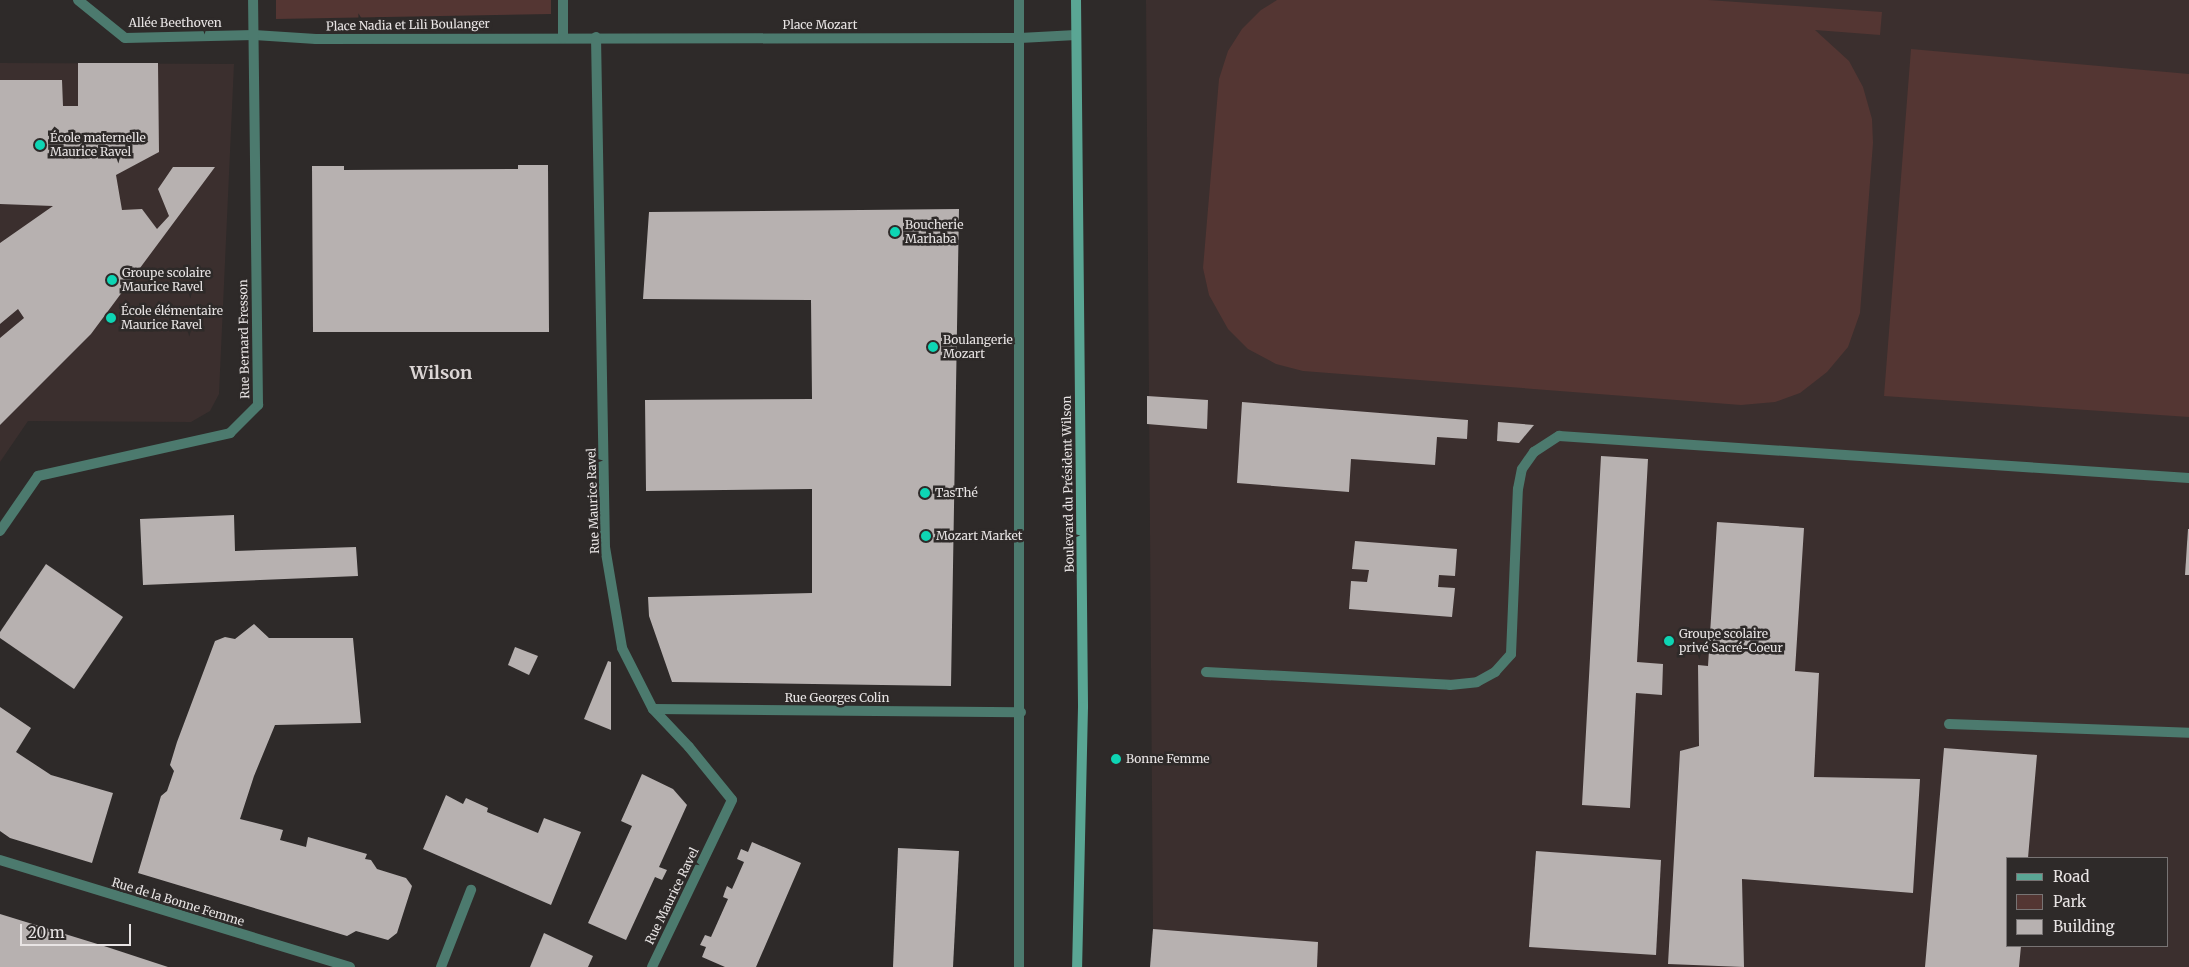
<!DOCTYPE html>
<meta charset="utf-8">
<style>
body{margin:0}
#map{position:relative;width:2189px;height:967px;overflow:hidden;background:#2e2a29;font-family:Merriweather,serif}
div>[style]{position:absolute}
.built>*{inset:0;background:#3b2f2e}
.green>*{inset:0;background:#543633}
.building>*{inset:0;background:#b7b1b0}
.lane>*{height:10px;margin:-5px;padding:0 5px;transform-origin:5px;border-radius:5px;background:#4c7a6e}
.street>*{height:10px;margin:-5px;padding:0 5px;transform-origin:5px;border-radius:5px;background:#4c7a6e}
.secondary>*{height:10px;margin:-5px;padding:0 5px;transform-origin:5px;border-radius:5px;background:#5aa694}
.dots>*{width:14px;height:14px;translate:-50% -50%;box-sizing:border-box;border:2px solid #2e2a29;border-radius:50%}
span{translate:-50% -50%;white-space:nowrap;text-align:center;line-height:1.15;-webkit-text-stroke:5px #2e2a29;paint-order:stroke}
.street-label{font-size:12px;color:#e8e4e4}
.poi-label{font-size:12px;color:#e8e4e4}
.left{translate:0 -50%;text-align:left}
.district-label{font-size:18px;color:#dbd5d4;font-weight:700}
.legend{position:absolute;left:2006px;top:857px;width:162px;height:90px;box-sizing:border-box;background:#2e2a29;border:1px solid #787474;margin:0;padding:6px 9px;list-style:none;font-size:15px;color:#e8e4e4}
.legend li{display:flex;align-items:center;gap:10px;height:25px}
.legend b{width:25px;border:1px solid #787474}
.scale{position:absolute;left:20px;top:924px;width:111px;height:22px;box-sizing:border-box;border:2px solid #e8e4e4;border-top:0;padding-left:6px;font-size:15px;line-height:18px;white-space:nowrap;color:#e8e4e4;-webkit-text-stroke:4px #2e2a29;paint-order:stroke}
</style>
<div id="map">
<div class="built">
<div style="clip-path:polygon(evenodd,1146px 0,2189px 0,2189px 967px,1150px 967px,1153px 929px,1146px 0,2008px 858px,2168px 858px,2168px 946px,2008px 946px,2008px 858px)"></div>
<div style="clip-path:polygon(0 63px,234px 64px,219px 394px,210px 411px,191px 422px,28px 421px,0 462px)"></div>
</div>
<div class="green">
<div style="clip-path:polygon(276px 0,551px 0,551px 14px,276px 19px)"></div>
<div style="clip-path:polygon(1277px 0,1708px 0,1882px 12px,1880px 35px,1815px 30px,1849px 61px,1863px 87px,1872px 119px,1873px 143px,1860px 313px,1848px 347px,1827px 372px,1800px 393px,1775px 402px,1741px 405px,1303px 371px,1276px 364px,1248px 349px,1228px 329px,1209px 295px,1203px 268px,1219px 79px,1228px 51px,1242px 29px,1261px 10px)"></div>
<div style="clip-path:polygon(1911px 49px,2189px 74px,2189px 417px,1884px 396px)"></div>
</div>
<div class="building">
<div style="clip-path:polygon(78px 63px,158px 63px,159px 152px,116px 175px,122px 210px,142px 209px,157px 229px,169px 216px,158px 189px,173px 167px,215px 167px,91px 334px,0 425px,0 338px,24px 318px,18px 309px,0 324px,0 243px,53px 206px,0 204px,0 80px,62px 80px,63px 106px,78px 106px)"></div>
<div style="clip-path:polygon(518px 165px,548px 165px,549px 332px,313px 332px,312px 166px,344px 166px,344px 170px,518px 169px)"></div>
<div style="clip-path:polygon(959px 209px,951px 686px,672px 682px,649px 616px,648px 597px,812px 593px,812px 489px,646px 491px,645px 400px,812px 399px,811px 300px,643px 299px,649px 212px)"></div>
<div style="clip-path:polygon(1147px 396px,1208px 400px,1207px 429px,1147px 424px)"></div>
<div style="clip-path:polygon(1242px 402px,1468px 420px,1467px 439px,1437px 437px,1435px 465px,1351px 459px,1349px 492px,1237px 483px)"></div>
<div style="clip-path:polygon(1498px 422px,1534px 425px,1519px 443px,1497px 441px)"></div>
<div style="clip-path:polygon(1601px 456px,1648px 459px,1637px 662px,1663px 664px,1662px 695px,1636px 693px,1630px 808px,1582px 805px)"></div>
<div style="clip-path:polygon(234px 515px,235px 551px,356px 547px,358px 576px,143px 585px,140px 519px)"></div>
<div style="clip-path:polygon(1717px 522px,1804px 528px,1795px 671px,1819px 673px,1814px 777px,1920px 779px,1913px 893px,1742px 879px,1744px 967px,1668px 964px,1680px 751px,1699px 746px,1698px 665px,1708px 666px)"></div>
<div style="clip-path:polygon(2188px 529px,2189px 529px,2189px 575px,2185px 575px)"></div>
<div style="clip-path:polygon(1355px 541px,1457px 549px,1455px 576px,1439px 575px,1438px 587px,1455px 588px,1452px 617px,1349px 609px,1351px 581px,1367px 582px,1369px 570px,1352px 569px)"></div>
<div style="clip-path:polygon(46px 564px,123px 617px,74px 689px,0 638px,0 632px)"></div>
<div style="clip-path:polygon(254px 624px,269px 638px,353px 638px,361px 723px,275px 725px,254px 776px,240px 819px,283px 830px,280px 840px,306px 847px,308px 837px,367px 854px,365px 859px,371px 860px,377px 869px,406px 878px,412px 886px,397px 933px,388px 940px,356px 931px,347px 936px,138px 873px,161px 796px,167px 791px,174px 771px,170px 765px,177px 742px,215px 641px,225px 637px,235px 639px)"></div>
<div style="clip-path:polygon(515px 647px,538px 656px,529px 675px,508px 665px)"></div>
<div style="clip-path:polygon(608px 661px,611px 662px,611px 730px,584px 719px)"></div>
<div style="clip-path:polygon(0 707px,31px 728px,16px 752px,51px 775px,113px 793px,92px 863px,10px 838px,0 831px)"></div>
<div style="clip-path:polygon(1944px 748px,2037px 755px,2028px 858px,2008px 858px,2008px 946px,2021px 946px,2019px 967px,1925px 967px)"></div>
<div style="clip-path:polygon(642px 774px,673px 789px,687px 805px,659px 867px,667px 870px,662px 880px,655px 877px,626px 940px,588px 923px,632px 826px,621px 821px)"></div>
<div style="clip-path:polygon(446px 795px,463px 804px,466px 798px,488px 808px,487px 812px,538px 833px,544px 818px,581px 832px,551px 905px,423px 849px)"></div>
<div style="clip-path:polygon(752px 842px,801px 863px,756px 967px,725px 967px,702px 957px,706px 947px,700px 945px,705px 935px,711px 937px,728px 899px,723px 897px,725px 891px,727px 886px,732px 889px,744px 862px,737px 859px,741px 849px,748px 852px)"></div>
<div style="clip-path:polygon(898px 848px,959px 851px,953px 967px,893px 967px)"></div>
<div style="clip-path:polygon(1536px 851px,1661px 860px,1656px 955px,1529px 947px)"></div>
<div style="clip-path:polygon(0 914px,104px 946px,168px 967px,0 967px)"></div>
<div style="clip-path:polygon(1153px 929px,1318px 942px,1317px 967px,1150px 967px)"></div>
<div style="clip-path:polygon(544px 933px,593px 956px,588px 967px,530px 967px)"></div>
</div>
<div class="lane">
<div style="left:1206px;top:672px;width:244px;rotate:3deg"></div>
<div style="left:1450px;top:685px;width:27px;rotate:-6deg"></div>
<div style="left:1477px;top:682px;width:21px;rotate:-29deg"></div>
<div style="left:1495px;top:672px;width:24px;rotate:-48deg"></div>
<div style="left:1511px;top:654px;width:165px;rotate:-87.6deg"></div>
<div style="left:1518px;top:489px;width:20px;rotate:-79deg"></div>
<div style="left:1522px;top:469px;width:21px;rotate:-55deg"></div>
<div style="left:1534px;top:452px;width:30px;rotate:-33deg"></div>
<div style="left:1559px;top:436px;width:631px;rotate:3.81deg"></div>
<div style="left:1949px;top:724px;width:240px;rotate:2.1deg"></div>
</div>
<div class="street">
<div style="left:78px;top:0;width:60px;rotate:39deg"></div>
<div style="left:125px;top:38px;width:129px;rotate:-1.3deg"></div>
<div style="left:254px;top:35px;width:62px;rotate:3.7deg"></div>
<div style="left:316px;top:39px;width:704px;rotate:-0.08deg"></div>
<div style="left:1020px;top:38px;width:56px;rotate:-3.1deg"></div>
<div style="left:563px;top:0;width:38px;rotate:90deg"></div>
<div style="left:596px;top:37px;width:510px;rotate:88.99deg"></div>
<div style="left:605px;top:547px;width:102px;rotate:80.4deg"></div>
<div style="left:622px;top:648px;width:68px;rotate:63.1deg"></div>
<div style="left:653px;top:709px;width:52px;rotate:46.5deg"></div>
<div style="left:689px;top:747px;width:68px;rotate:50.9deg"></div>
<div style="left:732px;top:800px;width:185px;rotate:115.6deg"></div>
<div style="left:0;top:531px;width:67px;rotate:-55.4deg"></div>
<div style="left:38px;top:476px;width:197px;rotate:-12.6deg"></div>
<div style="left:230px;top:433px;width:40px;rotate:-45deg"></div>
<div style="left:258px;top:405px;width:405px;rotate:-90.7deg"></div>
<div style="left:653px;top:709px;width:368px;rotate:0.5deg"></div>
<div style="left:0;top:860px;width:366px;rotate:17deg"></div>
<div style="left:441px;top:967px;width:83px;rotate:-68.7deg"></div>
<div style="left:1019px;top:967px;width:967px;rotate:-90deg"></div>
</div>
<div class="secondary">
<div style="left:1076px;top:0;width:707px;rotate:89.43deg"></div>
<div style="left:1083px;top:707px;width:260px;rotate:91.3deg"></div>
</div>
<div class="dots">
<div style="left:40px;top:145px;background:#0ed5b4"></div>
<div style="left:895px;top:232px;background:#0ed5b4"></div>
<div style="left:112px;top:280px;background:#0ed5b4"></div>
<div style="left:111px;top:318px;background:#0ed5b4"></div>
<div style="left:933px;top:347px;background:#0ed5b4"></div>
<div style="left:925px;top:493px;background:#0ed5b4"></div>
<div style="left:926px;top:536px;background:#0ed5b4"></div>
<div style="left:1669px;top:641px;background:#0ed5b4"></div>
<div style="left:1116px;top:759px;background:#0ed5b4"></div>
</div>
<div class="street-label">
<span style="left:175px;top:23px">Allée Beethoven</span>
<span style="left:408px;top:25px;rotate:-1deg">Place Nadia et Lili Boulanger</span>
<span style="left:820px;top:25px">Place Mozart</span>
<span style="left:244px;top:339px;rotate:-91deg">Rue Bernard Fresson</span>
<span style="left:1068px;top:484px;rotate:-91deg">Boulevard du Président Wilson</span>
<span style="left:593px;top:501px;rotate:-92deg">Rue Maurice Ravel</span>
<span style="left:837px;top:698px">Rue Georges Colin</span>
<span style="left:672px;top:896px;rotate:-64deg">Rue Maurice Ravel</span>
<span style="left:178px;top:902px;rotate:17deg">Rue de la Bonne Femme</span>
</div>
<div class="poi-label">
<span class="left" style="left:50px;top:145px">École maternelle<br>Maurice Ravel</span>
<span class="left" style="left:905px;top:232px">Boucherie<br>Marhaba</span>
<span class="left" style="left:122px;top:280px">Groupe scolaire<br>Maurice Ravel</span>
<span class="left" style="left:121px;top:318px">École élémentaire<br>Maurice Ravel</span>
<span class="left" style="left:943px;top:347px">Boulangerie<br>Mozart</span>
<span class="left" style="left:935px;top:493px">TasThé</span>
<span class="left" style="left:936px;top:536px">Mozart Market</span>
<span class="left" style="left:1679px;top:641px">Groupe scolaire<br>privé Sacré-Coeur</span>
<span class="left" style="left:1126px;top:759px">Bonne Femme</span>
</div>
<div class="district-label">
<span style="left:441px;top:373px">Wilson</span>
</div>
<ul class="legend">
<li><b style="height:6px;background:#5aa694"></b>Road</li>
<li><b style="height:14px;background:#543633"></b>Park</li>
<li><b style="height:14px;background:#b7b1b0"></b>Building</li>
</ul>
<div class="scale">20 m</div>
</div>
